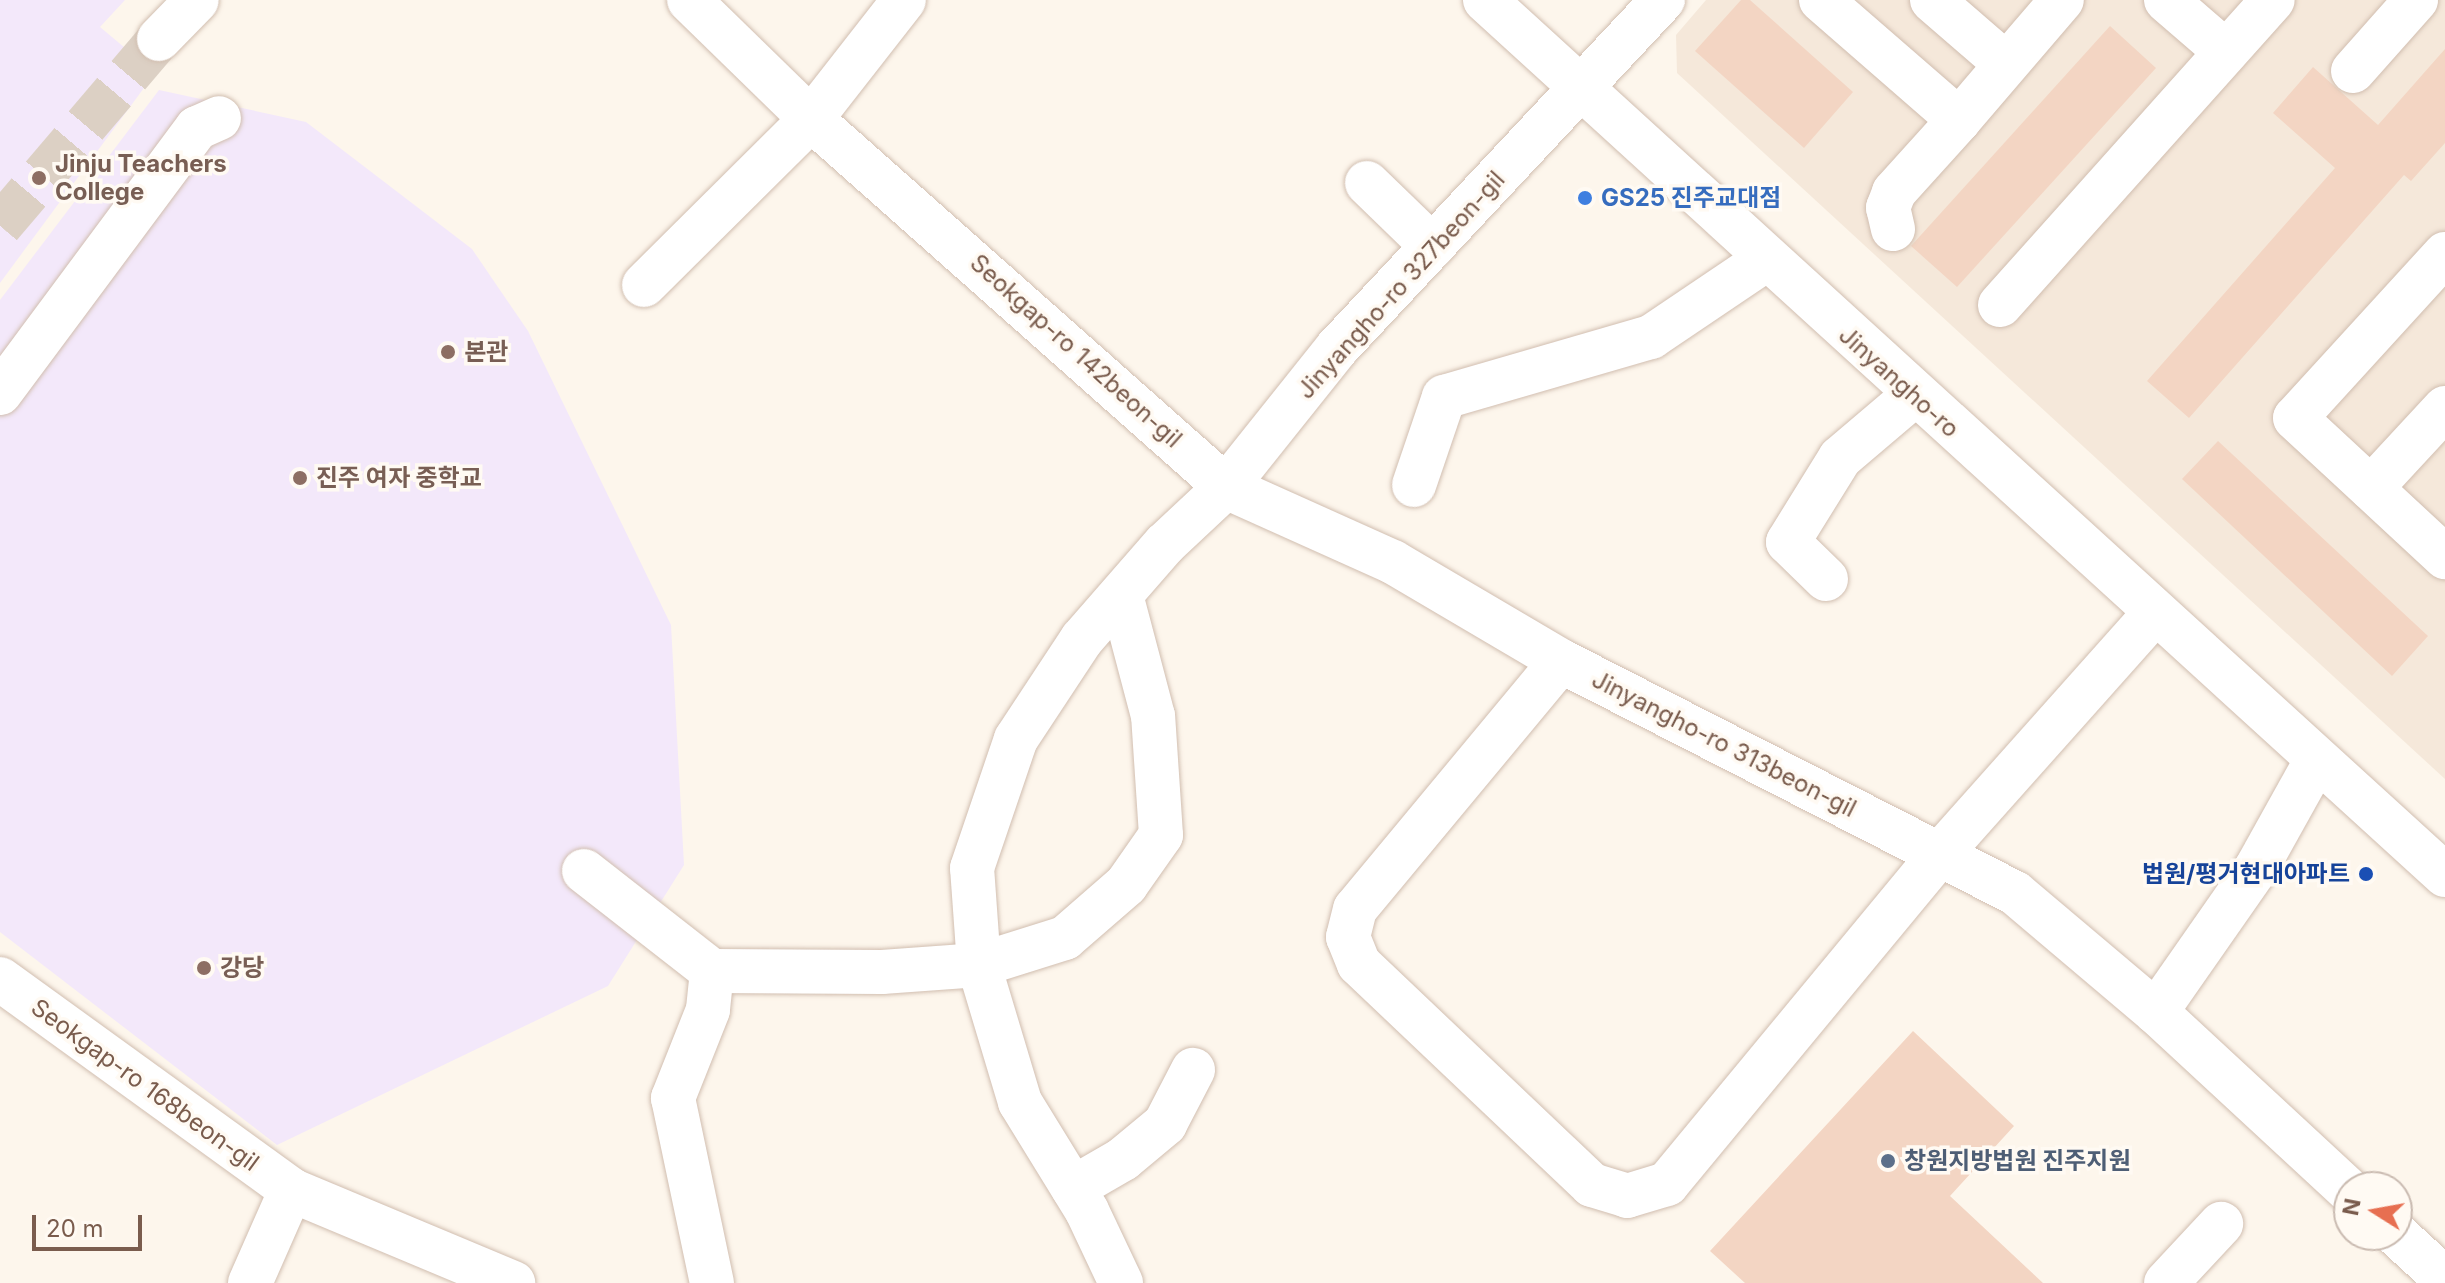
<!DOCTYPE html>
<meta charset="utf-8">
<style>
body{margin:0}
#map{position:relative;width:2445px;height:1283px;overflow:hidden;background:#fdf6ec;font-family:Inter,"Noto Sans KR",sans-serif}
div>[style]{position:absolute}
.residential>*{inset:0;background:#f5e8da}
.education>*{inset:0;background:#f3e8fa}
.building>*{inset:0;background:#f3d5c3}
.minor-tunnel>*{height:44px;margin-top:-22px;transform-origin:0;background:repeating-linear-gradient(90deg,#dcd0c4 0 44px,transparent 0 66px)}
.roads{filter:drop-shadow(0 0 2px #d1beb0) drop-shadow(0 0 2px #d1beb0)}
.minor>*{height:44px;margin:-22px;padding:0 22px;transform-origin:22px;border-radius:22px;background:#fff}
.dots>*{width:22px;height:22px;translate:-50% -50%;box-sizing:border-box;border:4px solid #fffaf3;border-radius:50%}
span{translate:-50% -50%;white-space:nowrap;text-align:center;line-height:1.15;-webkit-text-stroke:7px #fffaf3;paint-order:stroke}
.education-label{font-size:24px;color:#785e54;font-weight:700}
.left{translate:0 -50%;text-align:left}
.shop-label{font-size:24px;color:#366cbe;font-weight:700}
.street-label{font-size:24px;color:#7a5c4d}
.transit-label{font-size:24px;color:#164399;font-weight:700}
.right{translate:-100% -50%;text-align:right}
.service-label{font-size:24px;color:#4e5e75;font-weight:700}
.north{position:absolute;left:2333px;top:1171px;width:80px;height:80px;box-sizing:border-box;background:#fffaf3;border:2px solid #cabbb1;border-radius:50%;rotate:281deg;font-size:22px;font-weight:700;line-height:32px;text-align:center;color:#7a5c4d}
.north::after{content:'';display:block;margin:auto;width:28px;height:36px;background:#e76f51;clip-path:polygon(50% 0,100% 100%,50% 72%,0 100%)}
.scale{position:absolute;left:32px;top:1215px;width:110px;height:36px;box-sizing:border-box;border:4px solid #7a5c4d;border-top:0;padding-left:10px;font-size:24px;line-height:28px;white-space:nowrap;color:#7a5c4d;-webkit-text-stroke:6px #fffaf3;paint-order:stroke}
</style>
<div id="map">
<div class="residential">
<div style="clip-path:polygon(1706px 0,2445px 0,2445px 779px,1677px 73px,1676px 35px)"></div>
</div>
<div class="education">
<div style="clip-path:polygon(0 0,125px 0,100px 27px,155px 73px,0 283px)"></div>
<div style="clip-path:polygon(159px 90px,306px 122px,472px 249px,528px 331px,671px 625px,684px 865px,608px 986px,277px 1145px,0 932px,0 300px)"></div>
</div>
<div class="building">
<div style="clip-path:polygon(1741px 0,1750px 0,1853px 92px,1804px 148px,1695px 51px)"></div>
<div style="clip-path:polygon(2110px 26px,2156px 68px,1957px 287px,1911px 246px)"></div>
<div style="clip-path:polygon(2445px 49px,2445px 143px,2411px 181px,2404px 175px,2189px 418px,2147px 381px,2335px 168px,2273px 113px,2313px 67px,2378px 125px)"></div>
<div style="clip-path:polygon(2218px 441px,2428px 636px,2392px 676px,2182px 479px)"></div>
<div style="clip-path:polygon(1913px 1031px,2014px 1126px,1950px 1196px,2043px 1283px,1745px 1283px,1710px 1251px)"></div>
</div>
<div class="minor-tunnel">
<div style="left:0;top:226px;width:245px;rotate:-49.6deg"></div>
</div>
<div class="roads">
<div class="minor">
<div style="left:689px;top:0;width:170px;rotate:44.3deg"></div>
<div style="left:811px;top:119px;width:555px;rotate:41.56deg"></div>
<div style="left:1226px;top:487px;width:183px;rotate:24.2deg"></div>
<div style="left:1393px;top:562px;width:195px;rotate:30.5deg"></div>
<div style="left:1561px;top:661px;width:510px;rotate:27.07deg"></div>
<div style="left:2015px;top:893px;width:185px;rotate:40.2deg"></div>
<div style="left:2156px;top:1012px;width:263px;rotate:42.8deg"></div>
<div style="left:1485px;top:0;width:1299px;rotate:42.35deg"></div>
<div style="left:1821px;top:0;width:183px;rotate:41deg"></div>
<div style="left:1959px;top:120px;width:158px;rotate:-49.4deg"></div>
<div style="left:1932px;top:0;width:98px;rotate:40.9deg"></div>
<div style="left:2166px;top:0;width:79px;rotate:40.9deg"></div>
<div style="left:159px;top:39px;width:54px;rotate:-45.7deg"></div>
<div style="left:2353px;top:71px;width:95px;rotate:-48.4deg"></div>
<div style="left:1367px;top:183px;width:91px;rotate:44.1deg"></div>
<div style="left:1893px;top:229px;width:22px;rotate:-103deg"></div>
<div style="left:1888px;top:208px;width:17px;rotate:-69deg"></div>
<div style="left:1894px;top:192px;width:97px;rotate:-47.9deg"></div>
<div style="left:2445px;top:254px;width:222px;rotate:132.4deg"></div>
<div style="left:2295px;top:418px;width:205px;rotate:42.8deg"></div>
<div style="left:644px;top:285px;width:235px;rotate:-44.8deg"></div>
<div style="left:811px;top:119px;width:151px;rotate:-52deg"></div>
<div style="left:2000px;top:305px;width:409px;rotate:-48.2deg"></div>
<div style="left:0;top:393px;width:330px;rotate:-53.4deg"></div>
<div style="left:197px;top:128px;width:24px;rotate:-24deg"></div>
<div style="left:1414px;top:485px;width:93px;rotate:-71.2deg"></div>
<div style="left:1444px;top:397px;width:216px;rotate:-16.2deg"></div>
<div style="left:1651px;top:337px;width:138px;rotate:-34deg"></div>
<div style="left:2371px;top:488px;width:109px;rotate:-47.2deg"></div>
<div style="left:1826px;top:579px;width:53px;rotate:-135.8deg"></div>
<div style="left:1788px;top:542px;width:99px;rotate:-58.2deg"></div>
<div style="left:1840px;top:458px;width:97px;rotate:-40.4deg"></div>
<div style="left:1561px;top:661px;width:322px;rotate:129.7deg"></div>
<div style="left:1355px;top:909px;width:29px;rotate:104deg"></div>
<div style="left:1348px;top:937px;width:29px;rotate:68deg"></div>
<div style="left:1359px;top:964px;width:321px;rotate:43.5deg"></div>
<div style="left:1592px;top:1185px;width:37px;rotate:17deg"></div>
<div style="left:1627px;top:1196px;width:42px;rotate:-16.7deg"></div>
<div style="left:1667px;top:1184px;width:430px;rotate:-50.4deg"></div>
<div style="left:1941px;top:853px;width:319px;rotate:-48.3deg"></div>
<div style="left:584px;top:871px;width:162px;rotate:38deg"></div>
<div style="left:712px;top:971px;width:170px;rotate:0.3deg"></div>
<div style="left:882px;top:972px;width:97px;rotate:-4.1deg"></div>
<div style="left:979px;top:965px;width:90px;rotate:-17.4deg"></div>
<div style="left:1065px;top:938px;width:81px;rotate:-41deg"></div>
<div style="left:1126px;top:885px;width:61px;rotate:-55deg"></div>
<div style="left:1161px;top:835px;width:119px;rotate:-93.8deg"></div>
<div style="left:1153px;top:716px;width:125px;rotate:-104.8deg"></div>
<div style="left:712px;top:971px;width:39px;rotate:96deg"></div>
<div style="left:708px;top:1010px;width:95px;rotate:111.7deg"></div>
<div style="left:673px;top:1098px;width:189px;rotate:78.1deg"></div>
<div style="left:0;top:979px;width:359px;rotate:35.9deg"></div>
<div style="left:2156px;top:1012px;width:177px;rotate:-55.1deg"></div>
<div style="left:2257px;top:867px;width:121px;rotate:-60.9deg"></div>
<div style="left:1073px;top:1188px;width:58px;rotate:-30.1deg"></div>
<div style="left:1123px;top:1159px;width:55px;rotate:-39.8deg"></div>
<div style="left:1165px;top:1124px;width:61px;rotate:-62.6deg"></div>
<div style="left:2397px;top:1235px;width:65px;rotate:42.5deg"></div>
<div style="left:250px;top:1283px;width:102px;rotate:-66.2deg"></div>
<div style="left:291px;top:1190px;width:241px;rotate:22.7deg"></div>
<div style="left:1121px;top:1283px;width:80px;rotate:-115.3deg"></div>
<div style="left:1087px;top:1211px;width:128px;rotate:-121.6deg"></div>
<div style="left:1020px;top:1102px;width:143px;rotate:-106.7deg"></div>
<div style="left:979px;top:965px;width:97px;rotate:-94.1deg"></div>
<div style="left:972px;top:868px;width:136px;rotate:-71.2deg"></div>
<div style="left:1016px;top:739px;width:120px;rotate:-56.6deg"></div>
<div style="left:1082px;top:639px;width:126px;rotate:-48.9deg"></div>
<div style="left:1165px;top:544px;width:83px;rotate:-43.1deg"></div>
<div style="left:1226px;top:487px;width:178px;rotate:-51.4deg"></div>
<div style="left:1337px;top:348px;width:477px;rotate:-46.9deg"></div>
<div style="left:2166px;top:1283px;width:81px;rotate:-47deg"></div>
</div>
</div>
<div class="dots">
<div style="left:39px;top:178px;background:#8d6e63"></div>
<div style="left:1585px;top:198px;background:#3f7fe0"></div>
<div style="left:448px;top:352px;background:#8d6e63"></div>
<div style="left:300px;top:478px;background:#8d6e63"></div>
<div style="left:2366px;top:874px;background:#1a4fb4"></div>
<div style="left:204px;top:968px;background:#8d6e63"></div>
<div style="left:1888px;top:1161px;background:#5c6f8a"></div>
</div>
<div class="education-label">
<span class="left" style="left:55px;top:178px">Jinju Teachers<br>College</span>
<span class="left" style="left:464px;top:352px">본관</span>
<span class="left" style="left:316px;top:478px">진주 여자 중학교</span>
<span class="left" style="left:220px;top:968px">강당</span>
</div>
<div class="shop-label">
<span class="left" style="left:1601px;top:198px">GS25 진주교대점</span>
</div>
<div class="street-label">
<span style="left:1401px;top:285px;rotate:-48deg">Jinyangho-ro 327beon-gil</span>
<span style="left:1076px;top:351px;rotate:42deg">Seokgap-ro 142beon-gil</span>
<span style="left:1899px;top:382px;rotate:42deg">Jinyangho-ro</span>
<span style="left:1724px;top:744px;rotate:27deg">Jinyangho-ro 313beon-gil</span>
<span style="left:145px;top:1085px;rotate:36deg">Seokgap-ro 168beon-gil</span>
</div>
<div class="transit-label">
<span class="right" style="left:2350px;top:874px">법원/평거현대아파트</span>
</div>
<div class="service-label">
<span class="left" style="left:1904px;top:1161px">창원지방법원 진주지원</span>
</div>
<div class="north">N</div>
<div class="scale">20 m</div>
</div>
